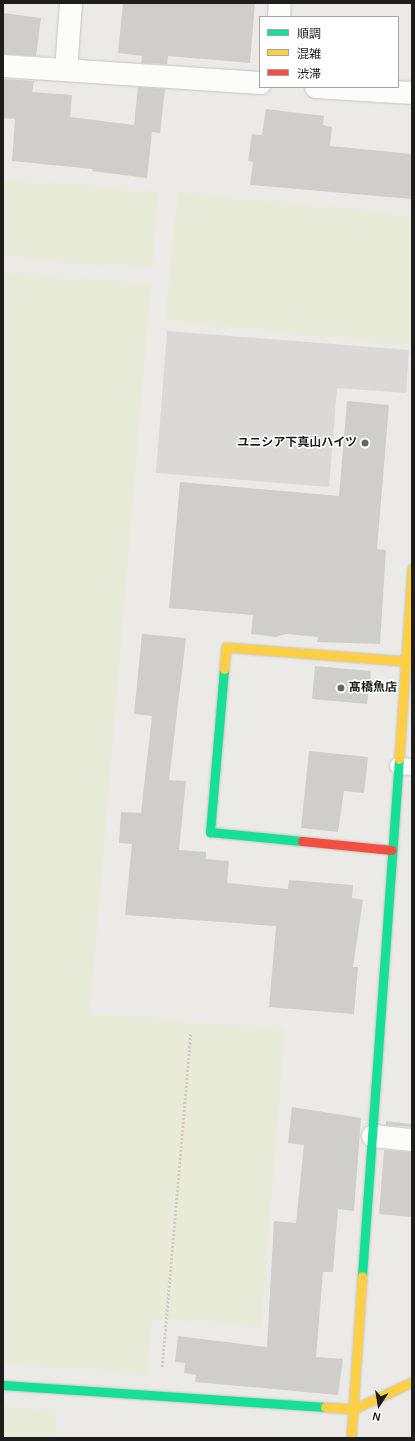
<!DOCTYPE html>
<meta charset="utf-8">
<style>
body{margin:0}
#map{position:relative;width:415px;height:1441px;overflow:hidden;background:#ebeae6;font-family:Arial,"Noto Sans JP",sans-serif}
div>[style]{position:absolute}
.residential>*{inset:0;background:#dad9d7}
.farmland>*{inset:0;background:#e9ebd9}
.building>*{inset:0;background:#d0cecb}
.path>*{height:2.5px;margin-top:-1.25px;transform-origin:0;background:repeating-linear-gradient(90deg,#d5c9c6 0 2px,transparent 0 4px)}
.roads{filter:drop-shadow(0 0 1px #c4c4c2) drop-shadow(0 0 1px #c4c4c2)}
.lane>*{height:16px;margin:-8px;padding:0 8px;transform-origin:8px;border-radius:8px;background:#fcfcfb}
.street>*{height:22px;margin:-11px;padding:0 11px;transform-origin:11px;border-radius:11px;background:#fcfcfb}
.fast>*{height:9px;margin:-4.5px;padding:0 4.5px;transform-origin:4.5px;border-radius:4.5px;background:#16e098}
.slow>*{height:9px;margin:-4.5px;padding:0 4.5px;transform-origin:4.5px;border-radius:4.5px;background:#ffcf43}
.jam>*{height:9px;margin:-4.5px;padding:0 4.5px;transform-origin:4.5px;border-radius:4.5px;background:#f24e42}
.dots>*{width:11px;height:11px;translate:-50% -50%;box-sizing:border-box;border:2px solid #fff;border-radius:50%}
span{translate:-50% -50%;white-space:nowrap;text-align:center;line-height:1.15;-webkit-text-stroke:3px #fff;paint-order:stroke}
.poi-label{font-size:12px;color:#1d1d1d;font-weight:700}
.right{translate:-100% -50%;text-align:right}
.left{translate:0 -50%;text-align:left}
.frame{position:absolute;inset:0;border:4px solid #1d1d1d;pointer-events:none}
.legend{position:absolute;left:259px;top:16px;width:140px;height:72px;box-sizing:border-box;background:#fff;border:1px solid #a5a5a5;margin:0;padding:5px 7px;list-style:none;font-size:12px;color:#1d1d1d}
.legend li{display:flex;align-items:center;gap:8px;height:20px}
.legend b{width:20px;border:1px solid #a5a5a5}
.north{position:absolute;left:359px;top:1385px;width:40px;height:40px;-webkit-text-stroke:3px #fff;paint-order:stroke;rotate:192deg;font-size:11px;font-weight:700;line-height:16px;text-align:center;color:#1d1d1d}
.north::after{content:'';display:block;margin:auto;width:14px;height:18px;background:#1d1d1d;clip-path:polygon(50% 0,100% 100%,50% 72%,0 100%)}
</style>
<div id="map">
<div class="residential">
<div style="clip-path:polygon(167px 331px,409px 350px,406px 393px,337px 388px,329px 487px,156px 473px)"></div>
</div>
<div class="farmland">
<div style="clip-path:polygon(3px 179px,158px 192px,152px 269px,3px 257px)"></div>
<div style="clip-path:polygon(178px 192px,412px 215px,412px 345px,165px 321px)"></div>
<div style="clip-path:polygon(3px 272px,151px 285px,90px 1013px,285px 1030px,261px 1327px,152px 1318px,147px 1375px,3px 1363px)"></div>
<div style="clip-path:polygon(3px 1406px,57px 1411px,55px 1438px,3px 1438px)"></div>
</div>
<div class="building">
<div style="clip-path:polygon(123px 3px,255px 3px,250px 63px,168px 56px,167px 64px,141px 63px,142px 56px,118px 53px)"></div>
<div style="clip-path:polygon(3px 13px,41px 18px,36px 56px,3px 54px)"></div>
<div style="clip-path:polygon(3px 79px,34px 81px,32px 92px,72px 95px,70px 117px,134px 125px,138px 87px,165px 89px,160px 133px,152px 132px,147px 178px,92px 171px,93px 169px,12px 161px,15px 119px,3px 118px)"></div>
<div style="clip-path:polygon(266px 109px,324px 116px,323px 125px,332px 127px,330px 146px,412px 154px,412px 199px,250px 185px,253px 162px,248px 161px,252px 134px,262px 135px)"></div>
<div style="clip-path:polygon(347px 401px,389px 405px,377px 549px,386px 550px,380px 644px,317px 642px,318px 637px,286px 634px,276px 637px,251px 634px,253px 615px,169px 608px,180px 482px,339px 496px)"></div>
<div style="clip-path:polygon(142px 634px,186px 638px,169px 780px,186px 781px,179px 850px,206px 852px,206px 859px,229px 861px,227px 883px,288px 889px,289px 880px,353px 885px,352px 898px,363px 900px,353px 967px,358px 967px,354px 1014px,269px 1007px,276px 926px,125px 915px,132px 844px,119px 843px,121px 812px,141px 813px,152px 716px,134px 714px)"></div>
<div style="clip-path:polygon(315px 666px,371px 671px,367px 704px,312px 699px)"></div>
<div style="clip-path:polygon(309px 751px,368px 757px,364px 793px,344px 791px,338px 832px,301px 828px)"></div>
<div style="clip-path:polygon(292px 1107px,361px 1118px,354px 1211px,338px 1209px,333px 1272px,323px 1272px,316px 1357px,343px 1359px,338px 1395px,195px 1382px,196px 1375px,184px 1373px,185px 1363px,175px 1362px,178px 1336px,267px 1347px,274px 1221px,296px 1223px,304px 1145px,288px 1143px)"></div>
<div style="clip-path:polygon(386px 1121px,412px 1124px,412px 1127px,386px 1125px)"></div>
<div style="clip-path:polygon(384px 1150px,412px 1152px,412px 1217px,379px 1214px)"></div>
</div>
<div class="path">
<div style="left:162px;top:1367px;width:336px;rotate:-85.1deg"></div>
</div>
<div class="roads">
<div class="lane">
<div style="left:398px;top:766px;width:14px;rotate:4deg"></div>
</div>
<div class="street">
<div style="left:279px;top:17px;width:14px;rotate:-86deg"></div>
<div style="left:3px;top:66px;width:258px;rotate:3.8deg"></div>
<div style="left:66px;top:70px;width:67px;rotate:-85.7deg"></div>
<div style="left:316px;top:87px;width:96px;rotate:3.6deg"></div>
<div style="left:373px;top:1136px;width:39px;rotate:6deg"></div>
</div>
<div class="fast">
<div style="left:224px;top:669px;width:164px;rotate:94.9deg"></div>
<div style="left:210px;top:832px;width:92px;rotate:5.6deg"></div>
<div style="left:362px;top:1276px;width:518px;rotate:-85.91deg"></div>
<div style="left:3px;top:1385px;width:323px;rotate:3.9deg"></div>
</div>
<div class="slow">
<div style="left:224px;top:669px;width:22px;rotate:-85deg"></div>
<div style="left:226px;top:647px;width:180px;rotate:4.5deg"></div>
<div style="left:399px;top:759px;width:191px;rotate:-86.1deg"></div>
<div style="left:325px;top:1407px;width:29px;rotate:4deg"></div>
<div style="left:354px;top:1409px;width:64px;rotate:-25deg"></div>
<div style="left:351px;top:1438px;width:162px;rotate:-86.1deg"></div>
</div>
<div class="jam">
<div style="left:302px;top:841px;width:90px;rotate:5.7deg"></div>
</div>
</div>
<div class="dots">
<div style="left:365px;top:443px;background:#656563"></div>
<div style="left:341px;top:688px;background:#656563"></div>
</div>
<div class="poi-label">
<span class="right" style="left:357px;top:443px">ユニシア下真山ハイツ</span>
<span class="left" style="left:349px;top:688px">髙橋魚店</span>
</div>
<div class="frame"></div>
<ul class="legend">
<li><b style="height:5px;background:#16e098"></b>順調</li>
<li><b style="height:5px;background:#ffcf43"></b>混雑</li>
<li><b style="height:5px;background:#f24e42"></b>渋滞</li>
</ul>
<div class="north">N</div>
</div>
